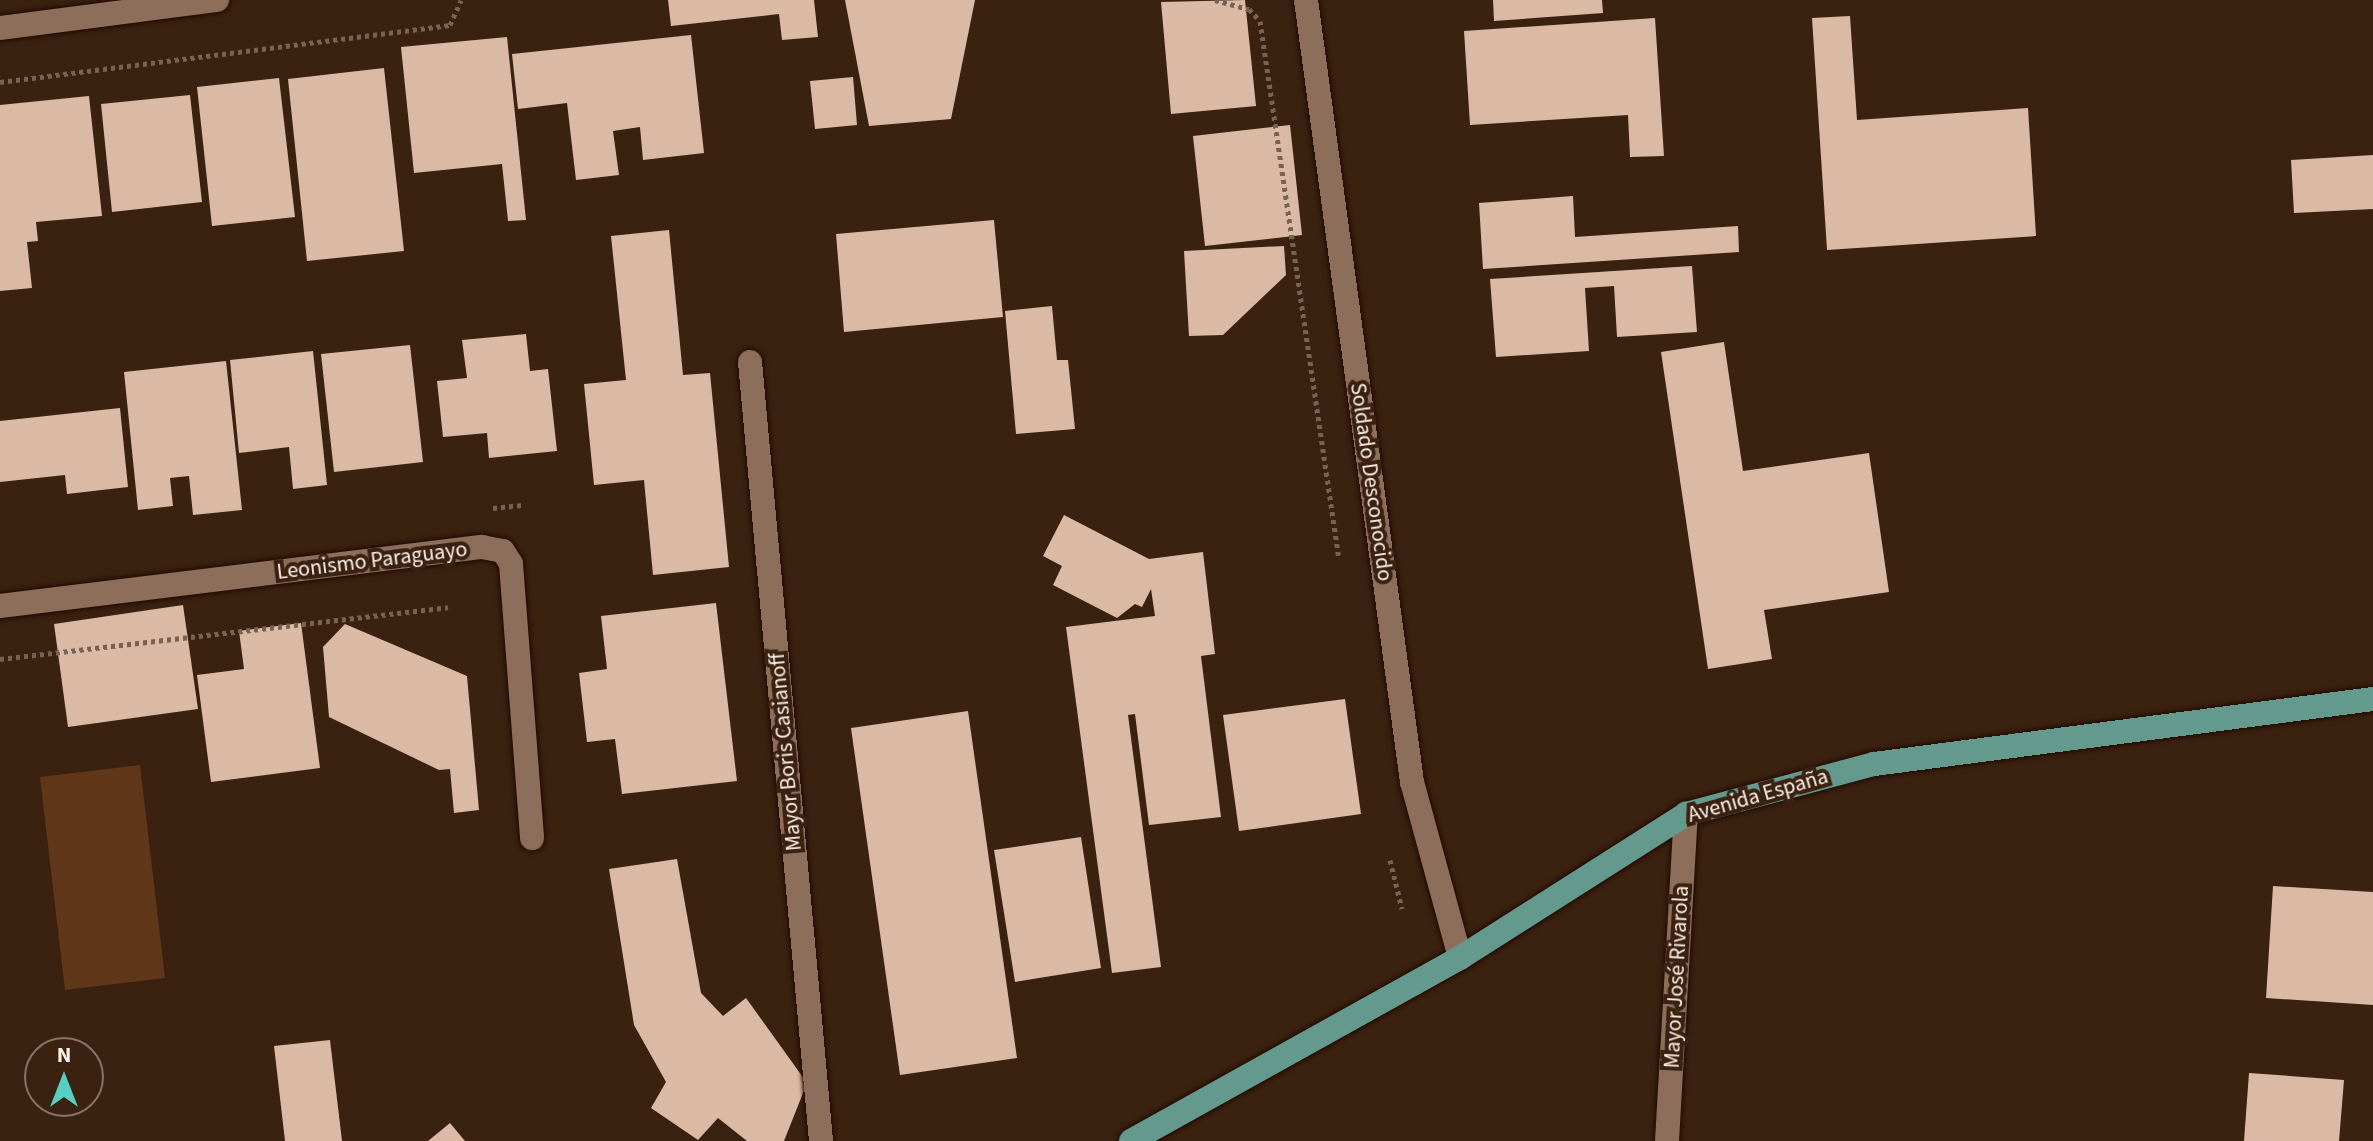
<!DOCTYPE html>
<meta charset="utf-8">
<style>
body{margin:0}
#map{position:relative;width:2373px;height:1141px;overflow:hidden;background:#3a2110;font-family:"Source Sans 3",sans-serif}
div>[style]{position:absolute}
.green>*{inset:0;background:#613719}
.building>*{inset:0;background:#dbbaa5}
.path>*{height:5px;margin-top:-2.5px;transform-origin:0;background:repeating-linear-gradient(90deg,#786253 0 4px,transparent 0 8px)}
.roads{filter:drop-shadow(0 0 2px #200a00) drop-shadow(0 0 2px #200a00)}
.minor>*{height:24px;margin:-12px;padding:0 12px;transform-origin:12px;border-radius:12px;background:#8c6e5b}
.major>*{height:24px;margin:-12px;padding:0 12px;transform-origin:12px;border-radius:12px;background:#639a8d}
span{translate:-50% -50%;white-space:nowrap;text-align:center;line-height:1.15;-webkit-text-stroke:8px #3a2110;paint-order:stroke}
.street-label{font-size:22px;color:#fef0e7}
.north{position:absolute;left:24px;top:1037px;width:80px;height:80px;box-sizing:border-box;background:#3a2110;border:2px solid #887466;border-radius:50%;rotate:0deg;font-size:22px;font-weight:700;line-height:32px;text-align:center;color:#fef0e7}
.north::after{content:'';display:block;margin:auto;width:28px;height:36px;background:#56cec3;clip-path:polygon(50% 0,100% 100%,50% 72%,0 100%)}
</style>
<div id="map">
<div class="green">
<div style="clip-path:polygon(140px 765px,165px 978px,65px 990px,40px 777px)"></div>
</div>
<div class="building">
<div style="clip-path:polygon(668px 0,814px 0,818px 37px,782px 40px,779px 14px,671px 26px)"></div>
<div style="clip-path:polygon(845px 0,975px 0,951px 119px,869px 126px)"></div>
<div style="clip-path:polygon(1245px 0,1256px 106px,1171px 114px,1161px 2px)"></div>
<div style="clip-path:polygon(1493px 0,1602px 0,1603px 13px,1494px 21px)"></div>
<div style="clip-path:polygon(1850px 16px,1857px 120px,2028px 108px,2036px 236px,1827px 250px,1812px 18px)"></div>
<div style="clip-path:polygon(1655px 18px,1664px 156px,1630px 157px,1628px 115px,1470px 125px,1464px 31px)"></div>
<div style="clip-path:polygon(691px 35px,704px 153px,643px 160px,640px 127px,613px 131px,619px 175px,576px 180px,567px 103px,518px 109px,512px 54px)"></div>
<div style="clip-path:polygon(507px 37px,526px 220px,508px 221px,502px 164px,414px 173px,401px 47px)"></div>
<div style="clip-path:polygon(384px 68px,404px 251px,307px 261px,288px 79px)"></div>
<div style="clip-path:polygon(853px 77px,857px 125px,815px 129px,810px 81px)"></div>
<div style="clip-path:polygon(279px 78px,295px 217px,212px 226px,197px 87px)"></div>
<div style="clip-path:polygon(190px 95px,202px 202px,112px 212px,101px 104px)"></div>
<div style="clip-path:polygon(89px 96px,102px 216px,36px 222px,38px 241px,27px 242px,32px 288px,0 291px,0 105px)"></div>
<div style="clip-path:polygon(1290px 125px,1302px 235px,1205px 246px,1193px 136px)"></div>
<div style="clip-path:polygon(2373px 155px,2373px 209px,2294px 213px,2291px 160px)"></div>
<div style="clip-path:polygon(1573px 196px,1575px 237px,1738px 226px,1739px 252px,1483px 269px,1479px 203px)"></div>
<div style="clip-path:polygon(994px 220px,1003px 317px,844px 332px,836px 234px)"></div>
<div style="clip-path:polygon(669px 230px,683px 375px,710px 373px,729px 567px,653px 575px,644px 480px,594px 485px,584px 384px,626px 380px,611px 236px)"></div>
<div style="clip-path:polygon(1284px 246px,1286px 275px,1223px 335px,1189px 336px,1184px 251px)"></div>
<div style="clip-path:polygon(1692px 266px,1697px 332px,1617px 337px,1614px 286px,1585px 288px,1589px 351px,1496px 357px,1490px 279px)"></div>
<div style="clip-path:polygon(1052px 306px,1057px 360px,1068px 360px,1075px 429px,1016px 434px,1005px 311px)"></div>
<div style="clip-path:polygon(526px 334px,530px 371px,548px 369px,557px 451px,489px 458px,487px 433px,443px 437px,437px 381px,467px 378px,462px 340px)"></div>
<div style="clip-path:polygon(1724px 342px,1743px 471px,1869px 453px,1889px 592px,1764px 610px,1772px 659px,1708px 669px,1661px 352px)"></div>
<div style="clip-path:polygon(410px 345px,423px 462px,334px 472px,321px 354px)"></div>
<div style="clip-path:polygon(313px 351px,327px 485px,293px 489px,289px 447px,239px 453px,230px 360px)"></div>
<div style="clip-path:polygon(226px 361px,242px 510px,193px 515px,189px 476px,170px 478px,173px 506px,138px 510px,124px 372px)"></div>
<div style="clip-path:polygon(120px 408px,128px 487px,67px 494px,65px 475px,0 482px,0 421px)"></div>
<div style="clip-path:polygon(1064px 515px,1149px 559px,1203px 552px,1215px 654px,1201px 656px,1221px 817px,1149px 825px,1135px 714px,1128px 715px,1161px 967px,1112px 973px,1066px 627px,1155px 616px,1151px 589px,1142px 607px,1135px 604px,1117px 618px,1053px 585px,1062px 566px,1043px 556px)"></div>
<div style="clip-path:polygon(716px 603px,737px 781px,622px 794px,615px 739px,587px 742px,579px 673px,607px 669px,601px 616px)"></div>
<div style="clip-path:polygon(183px 605px,198px 709px,68px 727px,54px 624px)"></div>
<div style="clip-path:polygon(301px 623px,320px 768px,211px 782px,197px 675px,244px 669px,239px 631px)"></div>
<div style="clip-path:polygon(345px 624px,467px 676px,479px 810px,454px 813px,450px 769px,439px 770px,329px 717px,323px 647px)"></div>
<div style="clip-path:polygon(1345px 699px,1361px 814px,1239px 831px,1223px 715px)"></div>
<div style="clip-path:polygon(968px 711px,1017px 1058px,900px 1075px,851px 728px)"></div>
<div style="clip-path:polygon(1081px 837px,1101px 968px,1015px 982px,994px 850px)"></div>
<div style="clip-path:polygon(677px 859px,701px 993px,723px 1016px,746px 998px,807px 1083px,784px 1141px,747px 1141px,718px 1118px,698px 1140px,651px 1108px,666px 1082px,634px 1025px,609px 869px)"></div>
<div style="clip-path:polygon(2273px 886px,2373px 892px,2373px 1005px,2266px 998px)"></div>
<div style="clip-path:polygon(330px 1040px,342px 1141px,285px 1141px,274px 1046px)"></div>
<div style="clip-path:polygon(2249px 1073px,2344px 1080px,2339px 1141px,2244px 1141px)"></div>
<div style="clip-path:polygon(450px 1123px,465px 1141px,428px 1141px)"></div>
</div>
<div class="path">
<div style="left:1215px;top:0;width:35px;rotate:15deg"></div>
<div style="left:1249px;top:9px;width:16px;rotate:47deg"></div>
<div style="left:1260px;top:21px;width:544px;rotate:81.65deg"></div>
<div style="left:0;top:82px;width:454px;rotate:-7.2deg"></div>
<div style="left:450px;top:25px;width:27px;rotate:-66deg"></div>
<div style="left:493px;top:508px;width:30px;rotate:-6deg"></div>
<div style="left:0;top:659px;width:451px;rotate:-6.6deg"></div>
<div style="left:1390px;top:860px;width:50px;rotate:76.2deg"></div>
</div>
<div class="roads">
<div class="minor">
<div style="left:1306px;top:0;width:789px;rotate:82.28deg"></div>
<div style="left:1412px;top:782px;width:182px;rotate:74.7deg"></div>
<div style="left:0;top:28px;width:219px;rotate:-7.4deg"></div>
<div style="left:750px;top:362px;width:782px;rotate:84.79deg"></div>
<div style="left:0;top:606px;width:486px;rotate:-7deg"></div>
<div style="left:482px;top:547px;width:21px;rotate:11deg"></div>
<div style="left:503px;top:551px;width:15px;rotate:58deg"></div>
<div style="left:511px;top:564px;width:275px;rotate:85.6deg"></div>
<div style="left:1667px;top:1141px;width:328px;rotate:-86.7deg"></div>
</div>
<div class="major">
<div style="left:1131px;top:1141px;width:376px;rotate:-29.1deg"></div>
<div style="left:1460px;top:958px;width:268px;rotate:-32.5deg"></div>
<div style="left:1686px;top:814px;width:195px;rotate:-14.9deg"></div>
<div style="left:1874px;top:764px;width:503px;rotate:-7.42deg"></div>
</div>
</div>
<div class="street-label">
<span style="left:1371px;top:482px;rotate:82deg">Soldado Desconocido</span>
<span style="left:372px;top:561px;rotate:-7deg">Leonismo Paraguayo</span>
<span style="left:786px;top:752px;rotate:-95deg">Mayor Boris Casianoff</span>
<span style="left:1758px;top:796px;rotate:-16deg">Avenida España</span>
<span style="left:1677px;top:977px;rotate:-87deg">Mayor José Rivarola</span>
</div>
<div class="north">N</div>
</div>
